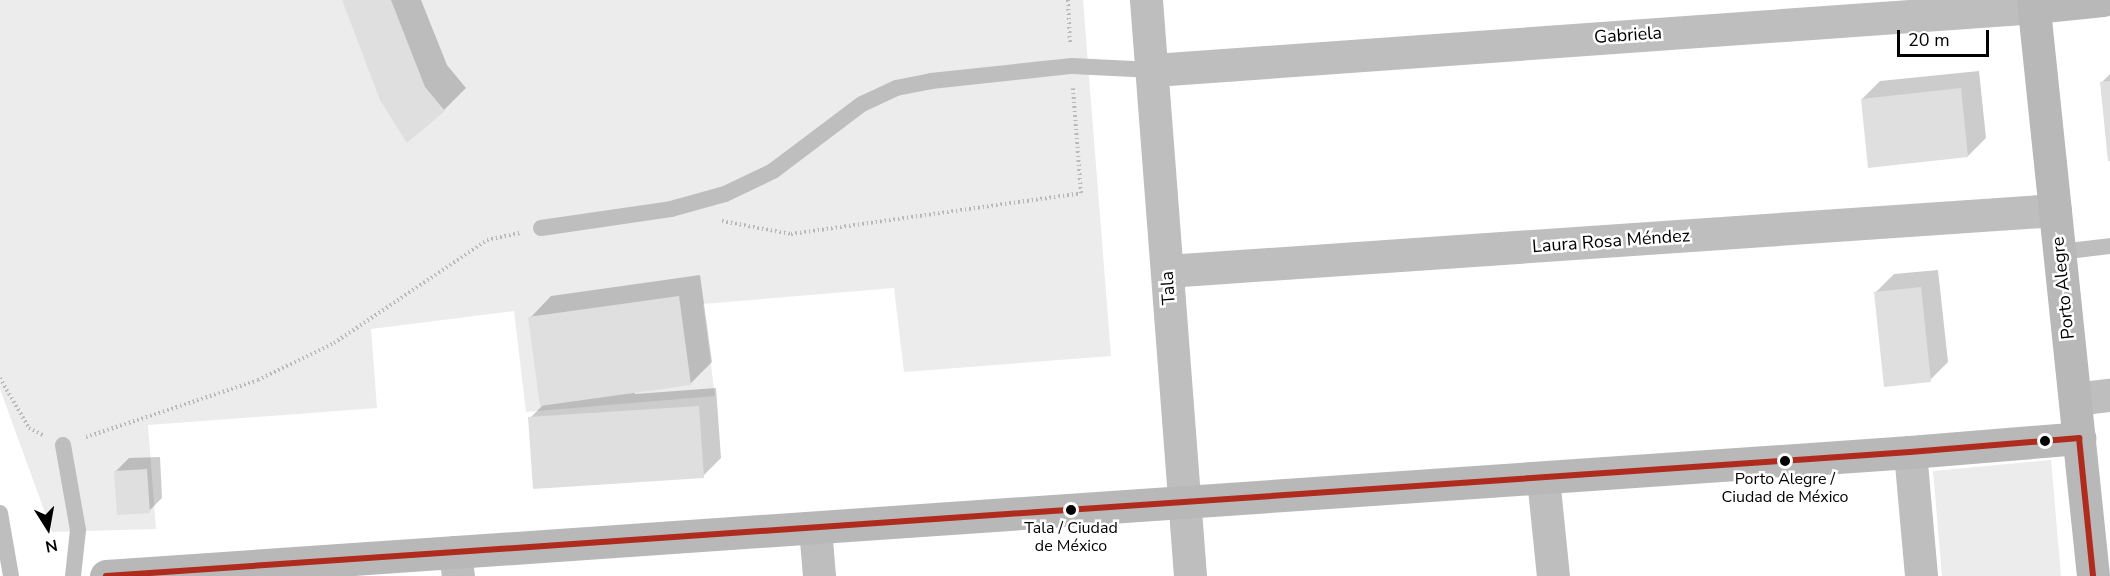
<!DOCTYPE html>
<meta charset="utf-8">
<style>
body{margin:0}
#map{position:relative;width:2110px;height:576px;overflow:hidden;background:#fff;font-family:"Nunito Sans",sans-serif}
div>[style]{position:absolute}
.green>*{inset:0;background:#ececec}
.shadow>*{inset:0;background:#0003}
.building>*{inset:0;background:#dfdfdf}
.path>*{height:4px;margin-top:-2px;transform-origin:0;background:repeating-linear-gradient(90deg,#b9b9b9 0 1.5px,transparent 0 4.5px)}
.lane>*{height:16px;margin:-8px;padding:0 8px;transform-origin:8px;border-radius:8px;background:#bebebe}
.street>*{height:33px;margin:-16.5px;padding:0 16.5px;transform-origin:16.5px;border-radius:16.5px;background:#bebebe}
.secondary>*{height:33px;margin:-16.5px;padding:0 16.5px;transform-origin:16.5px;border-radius:16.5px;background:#b8b8b8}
.bus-1>*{height:6px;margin:-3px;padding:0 3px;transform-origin:3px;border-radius:3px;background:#af2b1e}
.dots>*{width:16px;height:16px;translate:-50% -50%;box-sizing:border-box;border:3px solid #fff;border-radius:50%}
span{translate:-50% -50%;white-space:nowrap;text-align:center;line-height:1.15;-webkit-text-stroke:5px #fff;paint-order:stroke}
.bus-label{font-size:16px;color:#000}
.street-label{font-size:18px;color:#000}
.north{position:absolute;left:18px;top:498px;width:60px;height:60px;-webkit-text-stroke:4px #fff;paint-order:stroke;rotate:169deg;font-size:16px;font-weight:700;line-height:24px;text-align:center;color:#000}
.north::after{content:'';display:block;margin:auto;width:21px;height:27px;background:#000;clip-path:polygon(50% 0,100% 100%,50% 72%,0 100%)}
.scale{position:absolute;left:1897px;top:30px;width:92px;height:27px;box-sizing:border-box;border:3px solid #000;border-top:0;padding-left:8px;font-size:18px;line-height:21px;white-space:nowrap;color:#000;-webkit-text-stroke:4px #fff;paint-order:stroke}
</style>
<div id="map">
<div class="green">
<div style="clip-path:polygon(0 0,1083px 0,1111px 356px,904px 372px,894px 288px,703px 304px,715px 396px,526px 412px,514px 311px,371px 329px,377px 408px,148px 425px,156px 529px,52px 532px,0 389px)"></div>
<div style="clip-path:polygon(2051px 460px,2061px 576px,1942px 576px,1933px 471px)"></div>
</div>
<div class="shadow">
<div style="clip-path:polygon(343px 0,421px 0,447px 65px,466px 88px,444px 110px)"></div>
<div style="clip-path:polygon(1979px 71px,1986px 138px,1968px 156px,1862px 99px,1880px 81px)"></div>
<div style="clip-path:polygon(2110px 74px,2110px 157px,2101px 83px)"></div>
<div style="clip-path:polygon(1938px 270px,1948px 362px,1930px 380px,1876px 292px,1894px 274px)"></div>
<div style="clip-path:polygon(700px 275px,712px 362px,690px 384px,634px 391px,635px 394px,716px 388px,721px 458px,703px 476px,530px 418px,542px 406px,530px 318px,551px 296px)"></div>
<div style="clip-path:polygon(160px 457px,162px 498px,149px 511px,116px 471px,129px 458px)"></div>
</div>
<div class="building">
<div style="clip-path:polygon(342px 0,391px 0,425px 87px,445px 111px,407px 143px,380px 100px)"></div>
<div style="clip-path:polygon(2110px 81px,2110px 161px,2108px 161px,2100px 82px)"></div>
<div style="clip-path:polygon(1961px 88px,1968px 157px,1868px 168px,1861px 99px)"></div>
<div style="clip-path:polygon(1921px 287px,1931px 382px,1884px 387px,1874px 292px)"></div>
<div style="clip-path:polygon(679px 296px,691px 385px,540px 406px,528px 317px)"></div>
<div style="clip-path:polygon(699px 406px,704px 478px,533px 489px,528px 417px)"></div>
<div style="clip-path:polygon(147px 469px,150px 513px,117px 515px,114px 471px)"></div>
</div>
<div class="path">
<div style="left:1068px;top:0;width:44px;rotate:87.4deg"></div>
<div style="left:722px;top:221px;width:70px;rotate:10.7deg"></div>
<div style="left:791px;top:234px;width:293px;rotate:-8deg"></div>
<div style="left:1081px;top:193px;width:105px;rotate:-94.4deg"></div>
<div style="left:0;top:378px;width:58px;rotate:59.9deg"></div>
<div style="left:29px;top:428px;width:16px;rotate:27deg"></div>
<div style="left:86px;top:437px;width:181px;rotate:-18.3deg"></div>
<div style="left:258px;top:380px;width:85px;rotate:-26deg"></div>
<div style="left:334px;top:343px;width:184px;rotate:-33.9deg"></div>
<div style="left:487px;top:240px;width:34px;rotate:-12deg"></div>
</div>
<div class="lane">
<div style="left:541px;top:228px;width:131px;rotate:-8.3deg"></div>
<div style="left:671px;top:209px;width:56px;rotate:-15.5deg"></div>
<div style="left:725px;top:194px;width:53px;rotate:-25.6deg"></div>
<div style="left:773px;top:171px;width:111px;rotate:-37deg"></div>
<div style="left:862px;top:104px;width:38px;rotate:-25deg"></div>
<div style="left:896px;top:88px;width:36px;rotate:-11deg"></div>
<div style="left:931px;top:81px;width:142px;rotate:-6.1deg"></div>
<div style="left:1072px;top:66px;width:82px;rotate:2.8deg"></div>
<div style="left:2060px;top:252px;width:50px;rotate:-6.8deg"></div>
<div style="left:63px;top:445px;width:86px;rotate:80deg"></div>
<div style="left:78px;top:530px;width:46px;rotate:96.2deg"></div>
<div style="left:0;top:513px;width:64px;rotate:80.1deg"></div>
</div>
<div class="street">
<div style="left:1146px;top:0;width:578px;rotate:85.63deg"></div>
<div style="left:1154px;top:70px;width:882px;rotate:-4.09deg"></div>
<div style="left:1167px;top:271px;width:890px;rotate:-3.93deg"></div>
<div style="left:2075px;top:399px;width:35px;rotate:-7deg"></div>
<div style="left:1910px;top:452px;width:124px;rotate:84.9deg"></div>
<div style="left:1543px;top:478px;width:99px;rotate:84.2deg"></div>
<div style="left:815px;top:528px;width:48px;rotate:85.2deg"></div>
<div style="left:455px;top:552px;width:24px;rotate:83deg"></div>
</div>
<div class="secondary">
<div style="left:2033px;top:0;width:579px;rotate:84.05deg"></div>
<div style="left:2034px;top:7px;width:69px;rotate:-5.8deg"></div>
<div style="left:106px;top:576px;width:1808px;rotate:-3.93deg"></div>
<div style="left:1910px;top:452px;width:170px;rotate:-4.7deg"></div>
</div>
<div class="bus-1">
<div style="left:2079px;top:438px;width:139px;rotate:84.2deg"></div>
<div style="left:106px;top:576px;width:1808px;rotate:-3.93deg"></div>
<div style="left:1910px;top:452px;width:170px;rotate:-4.7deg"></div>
</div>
<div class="dots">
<div style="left:2045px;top:441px;background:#000"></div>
<div style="left:1785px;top:461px;background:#000"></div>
<div style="left:1071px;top:510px;background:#000"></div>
</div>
<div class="bus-label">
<span style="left:1785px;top:488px">Porto Alegre /<br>Ciudad de México</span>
<span style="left:1071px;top:537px">Tala / Ciudad<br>de México</span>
</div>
<div class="street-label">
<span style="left:1628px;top:35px;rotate:-4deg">Gabriela</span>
<span style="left:1611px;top:241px;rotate:-4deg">Laura Rosa Méndez</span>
<span style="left:1168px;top:288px;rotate:-94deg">Tala</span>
<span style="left:2063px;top:288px;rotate:-96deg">Porto Alegre</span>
</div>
<div class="north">N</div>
<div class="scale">20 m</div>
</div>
